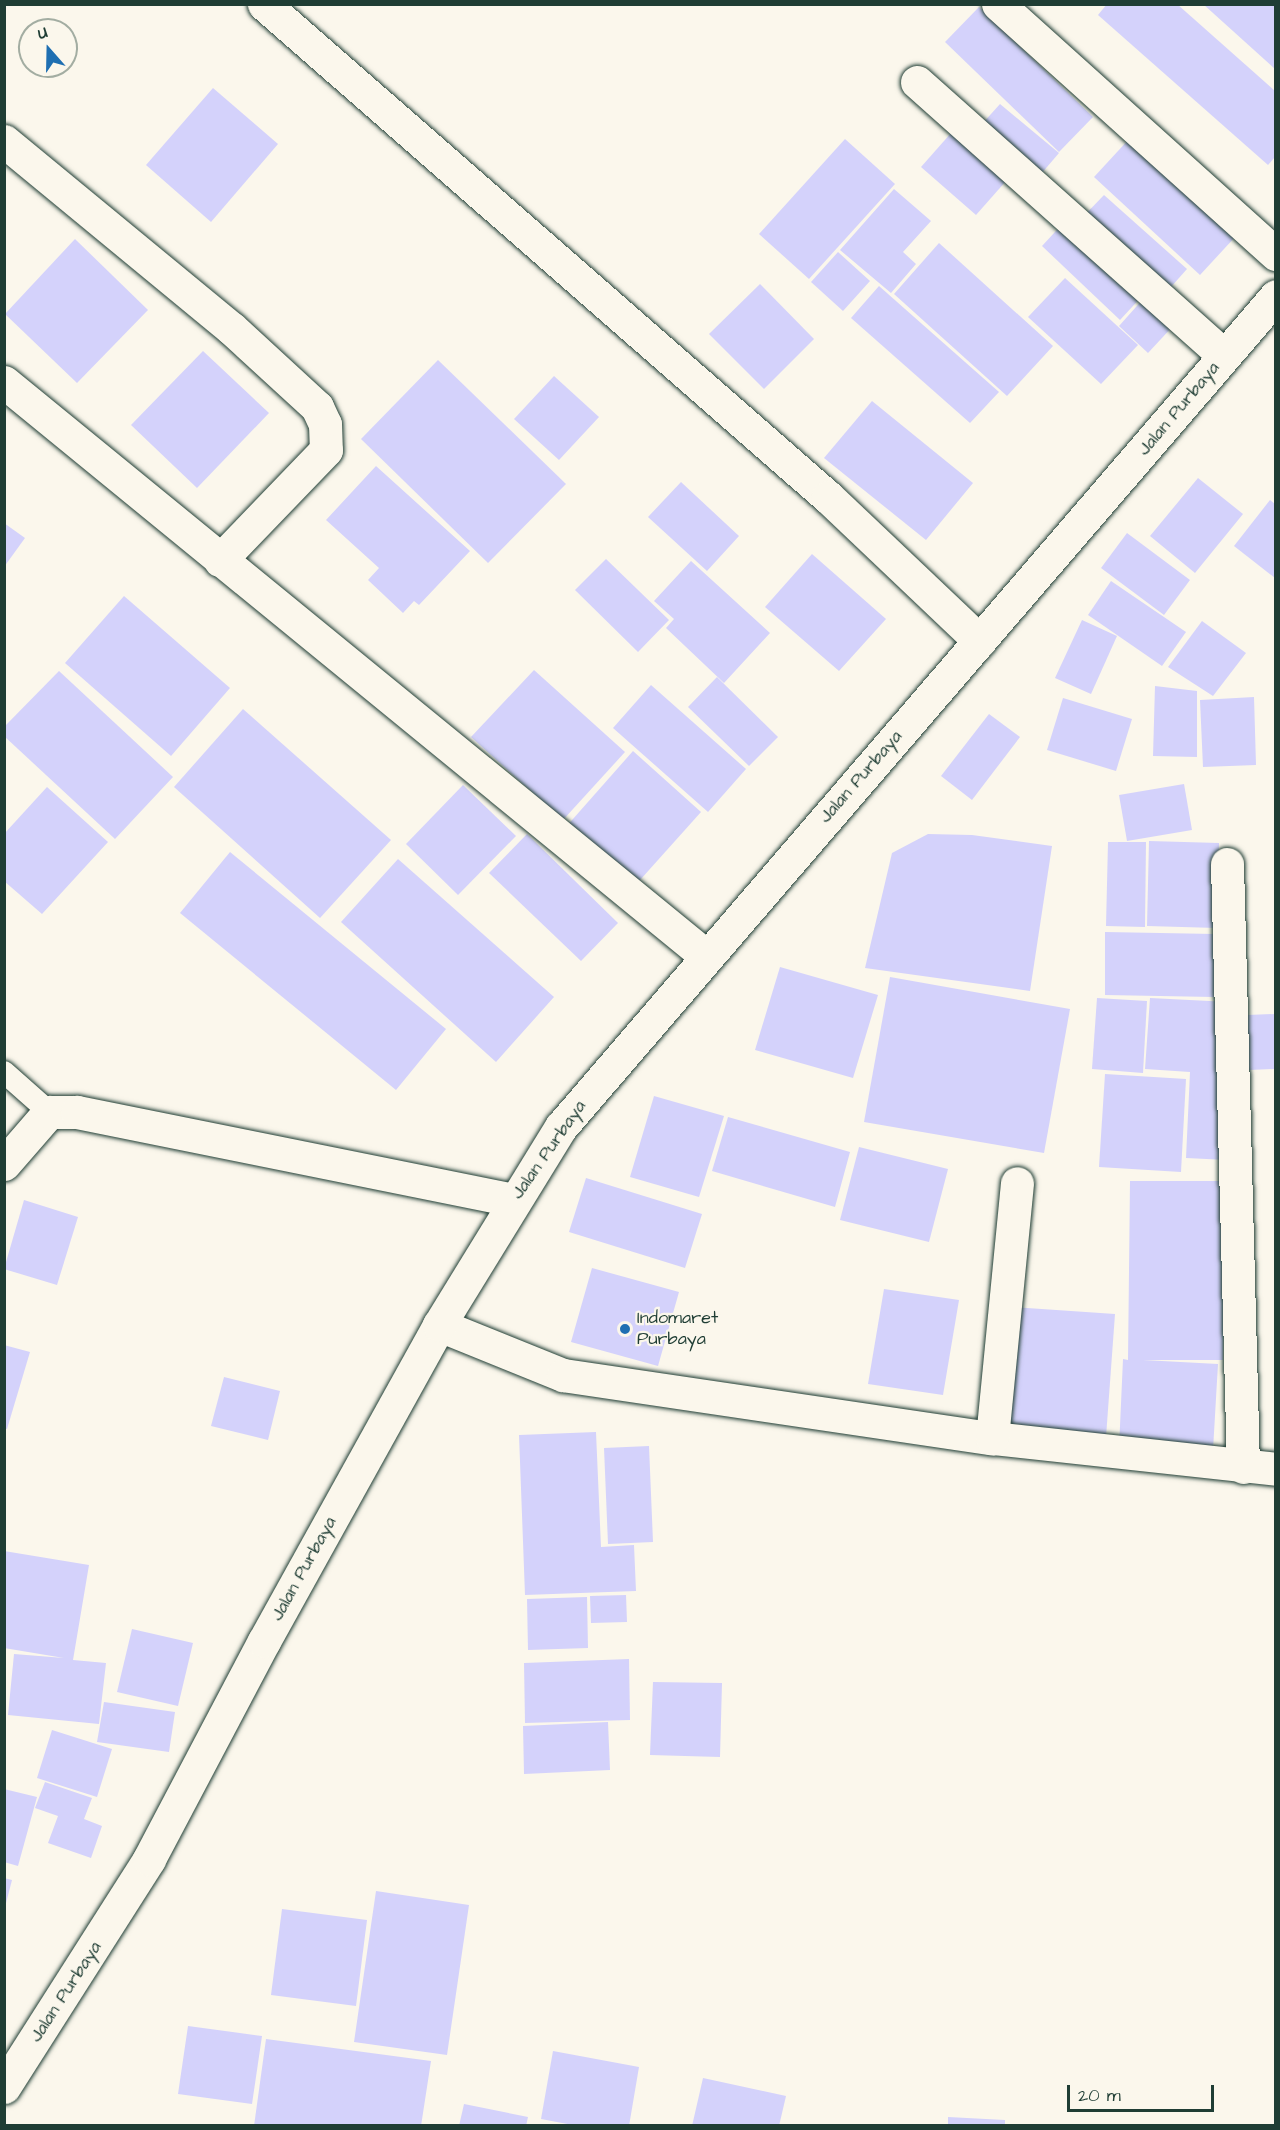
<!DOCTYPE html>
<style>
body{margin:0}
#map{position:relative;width:1280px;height:2130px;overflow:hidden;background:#fbf7ec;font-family:"Architects Daughter",sans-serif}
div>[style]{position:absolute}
.building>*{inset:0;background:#d4d2fb}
.roads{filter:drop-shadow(0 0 2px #1f3d34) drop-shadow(0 0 2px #1f3d34)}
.lane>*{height:22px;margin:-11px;padding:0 11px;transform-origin:11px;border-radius:11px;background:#fbf7ec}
.street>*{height:33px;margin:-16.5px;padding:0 16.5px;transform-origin:16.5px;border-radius:16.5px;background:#fbf7ec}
.secondary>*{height:33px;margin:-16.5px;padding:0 16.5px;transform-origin:16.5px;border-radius:16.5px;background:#fbf7ec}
.dots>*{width:16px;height:16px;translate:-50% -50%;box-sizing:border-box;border:3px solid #fbf7ec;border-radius:50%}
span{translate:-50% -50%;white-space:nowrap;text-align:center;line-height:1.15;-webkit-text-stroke:4.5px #fbf7ec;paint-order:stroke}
.street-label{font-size:18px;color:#1f3d34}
.poi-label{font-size:18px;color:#1f3d34}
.left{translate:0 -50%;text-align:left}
.frame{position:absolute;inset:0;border:6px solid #1f3d34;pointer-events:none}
.north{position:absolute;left:18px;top:18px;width:60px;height:60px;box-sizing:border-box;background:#fbf7ec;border:2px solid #a3ada2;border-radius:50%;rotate:340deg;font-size:16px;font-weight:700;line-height:24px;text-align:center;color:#1f3d34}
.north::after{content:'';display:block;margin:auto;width:21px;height:27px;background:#1f6fb2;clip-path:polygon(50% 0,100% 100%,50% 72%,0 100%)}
.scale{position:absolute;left:1067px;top:2085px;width:147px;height:27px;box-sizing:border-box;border:3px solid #1f3d34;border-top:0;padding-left:8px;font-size:18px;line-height:21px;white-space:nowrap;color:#1f3d34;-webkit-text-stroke:4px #fbf7ec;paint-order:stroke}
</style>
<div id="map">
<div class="building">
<div style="clip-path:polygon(1107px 4px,1177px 4px,1275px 91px,1275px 157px,1268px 165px,1098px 15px)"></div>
<div style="clip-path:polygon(1203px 4px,1275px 4px,1275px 69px)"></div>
<div style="clip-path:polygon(979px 7px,1093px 117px,1059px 152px,945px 42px)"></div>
<div style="clip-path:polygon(213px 88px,278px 144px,211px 222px,146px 165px)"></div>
<div style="clip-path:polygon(1000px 104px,1059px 153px,1041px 174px,982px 124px)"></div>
<div style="clip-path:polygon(959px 124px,1014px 172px,976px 215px,921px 167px)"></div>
<div style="clip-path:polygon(1130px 138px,1236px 236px,1200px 275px,1094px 177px)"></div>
<div style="clip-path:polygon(845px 139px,895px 184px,809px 279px,759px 234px)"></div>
<div style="clip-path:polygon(894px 189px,931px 221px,903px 252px,916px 264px,891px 293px,840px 250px)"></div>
<div style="clip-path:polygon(1104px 195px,1187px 269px,1162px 297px,1078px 222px)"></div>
<div style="clip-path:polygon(1067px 219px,1145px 293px,1120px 320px,1042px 246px)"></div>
<div style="clip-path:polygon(75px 239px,148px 310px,77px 383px,5px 314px)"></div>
<div style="clip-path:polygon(939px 243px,1053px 346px,1007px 396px,894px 294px)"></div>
<div style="clip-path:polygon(838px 252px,870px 281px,843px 311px,811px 282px)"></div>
<div style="clip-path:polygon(1065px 278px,1138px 345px,1101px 384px,1028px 317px)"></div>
<div style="clip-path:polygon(760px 284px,814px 339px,764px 389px,709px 334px)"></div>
<div style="clip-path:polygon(879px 286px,999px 392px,970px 423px,851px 318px)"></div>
<div style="clip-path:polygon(1144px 298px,1174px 325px,1148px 353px,1119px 326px)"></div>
<div style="clip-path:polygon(203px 351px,269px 413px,197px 488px,131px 425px)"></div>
<div style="clip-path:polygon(438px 360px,566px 484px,488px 563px,361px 439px)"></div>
<div style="clip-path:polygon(554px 376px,599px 417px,559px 460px,514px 419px)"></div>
<div style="clip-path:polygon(872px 401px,973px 483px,926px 540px,824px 458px)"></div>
<div style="clip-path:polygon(376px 466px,470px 551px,419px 605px,414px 601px,403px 613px,368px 580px,379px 568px,326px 520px)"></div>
<div style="clip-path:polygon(1198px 478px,1243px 514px,1195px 573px,1150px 536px)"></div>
<div style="clip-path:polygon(681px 482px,739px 536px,707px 571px,648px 517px)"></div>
<div style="clip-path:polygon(1270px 500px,1275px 504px,1275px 578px,1234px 546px)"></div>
<div style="clip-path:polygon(4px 523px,25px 538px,4px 567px)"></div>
<div style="clip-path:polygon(1127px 533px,1190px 580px,1164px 615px,1101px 568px)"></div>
<div style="clip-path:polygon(812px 554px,886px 619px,839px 671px,765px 607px)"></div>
<div style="clip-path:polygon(606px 559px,669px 620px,638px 652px,575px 590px)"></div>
<div style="clip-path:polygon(691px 561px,770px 633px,724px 683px,666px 628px,674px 619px,654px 601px)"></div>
<div style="clip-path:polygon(1111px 581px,1186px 632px,1162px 666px,1088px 615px)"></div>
<div style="clip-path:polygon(124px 596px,230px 688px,171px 756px,65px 663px)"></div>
<div style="clip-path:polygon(1082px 620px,1117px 636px,1091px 694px,1055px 678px)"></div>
<div style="clip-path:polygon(1202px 621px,1246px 653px,1213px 696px,1168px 667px)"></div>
<div style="clip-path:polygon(534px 670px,625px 752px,563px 820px,471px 737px)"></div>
<div style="clip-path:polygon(59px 671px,173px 777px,115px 839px,4px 736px,4px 727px)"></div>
<div style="clip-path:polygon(717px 677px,778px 737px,749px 766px,688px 707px)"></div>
<div style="clip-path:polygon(651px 685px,746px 769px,708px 812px,613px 728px)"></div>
<div style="clip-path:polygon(1155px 686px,1197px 691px,1197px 757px,1153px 756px)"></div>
<div style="clip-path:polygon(1254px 697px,1256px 765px,1203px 767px,1200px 700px)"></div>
<div style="clip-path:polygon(1063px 698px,1132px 719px,1116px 771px,1047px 750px)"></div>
<div style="clip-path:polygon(243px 709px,391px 840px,320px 918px,174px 787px)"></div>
<div style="clip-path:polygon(989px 714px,1020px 737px,972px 800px,941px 776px)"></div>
<div style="clip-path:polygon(633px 751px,701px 812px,632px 889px,565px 828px)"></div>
<div style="clip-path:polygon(1184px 784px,1192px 830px,1127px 841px,1119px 795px)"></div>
<div style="clip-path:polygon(463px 785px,516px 836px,458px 895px,406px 844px)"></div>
<div style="clip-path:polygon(47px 787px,108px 842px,42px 914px,4px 881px,4px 834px)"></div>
<div style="clip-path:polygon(527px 834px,618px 923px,581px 961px,489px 873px)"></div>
<div style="clip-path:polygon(928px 834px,972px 835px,1052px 846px,1030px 991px,865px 968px,892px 853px)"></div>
<div style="clip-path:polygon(1149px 841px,1219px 843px,1217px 928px,1147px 926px)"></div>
<div style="clip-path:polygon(1108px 842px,1146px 842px,1145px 927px,1106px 926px)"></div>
<div style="clip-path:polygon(230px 852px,446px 1029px,396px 1090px,180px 913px)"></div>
<div style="clip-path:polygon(398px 859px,554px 997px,496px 1062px,341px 922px)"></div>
<div style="clip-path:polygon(1105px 932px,1215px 934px,1214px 997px,1105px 995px)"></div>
<div style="clip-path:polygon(780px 967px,878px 995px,853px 1078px,755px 1050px)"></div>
<div style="clip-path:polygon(890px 977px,1070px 1009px,1044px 1153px,864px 1122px)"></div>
<div style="clip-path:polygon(1097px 998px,1147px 1001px,1143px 1073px,1092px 1069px)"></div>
<div style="clip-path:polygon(1150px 998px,1229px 1002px,1227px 1160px,1186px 1158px,1190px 1072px,1145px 1069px)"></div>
<div style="clip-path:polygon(1275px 1014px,1275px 1069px,1249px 1070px,1247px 1015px)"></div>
<div style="clip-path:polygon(1105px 1074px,1186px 1079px,1181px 1172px,1099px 1167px)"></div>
<div style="clip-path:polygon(654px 1096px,724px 1116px,699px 1197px,630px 1177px)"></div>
<div style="clip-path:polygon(728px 1117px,850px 1152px,835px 1207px,712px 1171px)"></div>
<div style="clip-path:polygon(859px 1147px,948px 1169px,929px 1242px,840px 1220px)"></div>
<div style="clip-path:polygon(586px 1178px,702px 1214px,685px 1268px,569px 1232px)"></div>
<div style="clip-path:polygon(1130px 1181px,1226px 1181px,1223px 1360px,1143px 1360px,1218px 1364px,1213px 1450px,1119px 1448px,1123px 1359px,1128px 1360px)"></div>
<div style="clip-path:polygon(24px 1200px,78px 1217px,57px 1285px,4px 1269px)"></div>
<div style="clip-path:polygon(592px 1268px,679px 1292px,658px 1366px,571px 1342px)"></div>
<div style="clip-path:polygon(884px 1289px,959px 1300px,943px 1395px,868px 1384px)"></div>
<div style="clip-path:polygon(1014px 1307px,1115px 1314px,1106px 1437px,1005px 1429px)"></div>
<div style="clip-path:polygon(4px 1345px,30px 1352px,7px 1429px,4px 1428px)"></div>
<div style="clip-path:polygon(224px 1377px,280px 1391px,268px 1440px,211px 1426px)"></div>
<div style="clip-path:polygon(596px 1432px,601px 1547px,634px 1545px,636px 1591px,525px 1595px,519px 1435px)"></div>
<div style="clip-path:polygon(649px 1446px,653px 1542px,608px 1544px,604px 1448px)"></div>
<div style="clip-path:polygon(4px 1551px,89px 1565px,73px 1660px,106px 1663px,99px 1724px,8px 1715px,14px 1654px,64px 1658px,4px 1648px)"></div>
<div style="clip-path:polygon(626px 1595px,627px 1622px,591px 1623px,590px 1596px)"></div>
<div style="clip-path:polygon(587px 1597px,588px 1648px,528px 1650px,527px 1599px)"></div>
<div style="clip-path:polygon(132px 1629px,193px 1643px,178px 1706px,117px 1692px)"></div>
<div style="clip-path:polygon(629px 1659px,630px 1720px,525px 1723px,524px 1663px)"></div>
<div style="clip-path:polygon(653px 1682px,722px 1683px,720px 1757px,650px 1755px)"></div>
<div style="clip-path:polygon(104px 1702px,175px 1712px,169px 1752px,97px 1742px)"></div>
<div style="clip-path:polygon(608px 1722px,610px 1770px,524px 1774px,523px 1726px)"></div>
<div style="clip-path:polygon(52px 1730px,112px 1749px,97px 1797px,37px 1778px)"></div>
<div style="clip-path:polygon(45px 1782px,92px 1798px,84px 1819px,102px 1826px,91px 1858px,48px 1843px,58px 1816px,35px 1808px)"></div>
<div style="clip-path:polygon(4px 1789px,37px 1797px,18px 1866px,4px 1862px)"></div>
<div style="clip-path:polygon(4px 1878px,12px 1880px,5px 1907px,4px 1907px)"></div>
<div style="clip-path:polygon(376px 1891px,469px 1905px,447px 2055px,354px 2042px)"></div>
<div style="clip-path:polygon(282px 1909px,367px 1920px,356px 2006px,271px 1995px)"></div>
<div style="clip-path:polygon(188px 2026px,262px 2036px,252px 2104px,178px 2094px)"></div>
<div style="clip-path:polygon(266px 2039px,431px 2061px,421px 2126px,254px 2126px)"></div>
<div style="clip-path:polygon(553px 2051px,639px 2067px,629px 2126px,578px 2126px,541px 2119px)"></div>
<div style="clip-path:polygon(703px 2078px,786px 2096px,779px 2126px,692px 2126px)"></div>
<div style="clip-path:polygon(464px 2104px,528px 2117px,526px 2126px,459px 2126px)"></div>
<div style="clip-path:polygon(948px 2117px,1005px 2120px,1005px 2126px,948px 2126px)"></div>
</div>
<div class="roads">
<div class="lane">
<div style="left:4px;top:1072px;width:60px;rotate:41.6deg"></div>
</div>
<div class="street">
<div style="left:264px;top:4px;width:749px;rotate:41.16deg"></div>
<div style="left:828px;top:497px;width:209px;rotate:43.5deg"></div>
<div style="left:998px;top:4px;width:374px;rotate:42deg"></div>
<div style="left:917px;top:82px;width:411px;rotate:41.7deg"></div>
<div style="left:4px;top:141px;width:294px;rotate:39.5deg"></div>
<div style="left:231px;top:328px;width:117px;rotate:42.6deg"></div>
<div style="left:317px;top:407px;width:19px;rotate:65deg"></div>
<div style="left:325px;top:424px;width:26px;rotate:88deg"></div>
<div style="left:326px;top:450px;width:153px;rotate:133.9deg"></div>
<div style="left:4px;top:382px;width:907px;rotate:39.27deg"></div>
<div style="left:1227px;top:864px;width:603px;rotate:88.48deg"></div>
<div style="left:4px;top:1164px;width:69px;rotate:-49.1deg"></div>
<div style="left:49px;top:1112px;width:28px"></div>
<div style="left:77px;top:1112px;width:445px;rotate:11.4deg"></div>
<div style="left:439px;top:1325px;width:134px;rotate:22deg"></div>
<div style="left:563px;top:1375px;width:434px;rotate:8.4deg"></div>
<div style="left:992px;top:1438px;width:286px;rotate:6.2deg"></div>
<div style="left:992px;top:1438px;width:256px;rotate:-84.4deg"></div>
</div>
<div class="secondary">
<div style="left:4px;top:2087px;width:270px;rotate:-57.5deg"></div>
<div style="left:149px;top:1859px;width:246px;rotate:-62.2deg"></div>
<div style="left:264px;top:1641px;width:361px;rotate:-61deg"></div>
<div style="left:439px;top:1325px;width:233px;rotate:-58.4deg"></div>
<div style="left:561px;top:1127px;width:1096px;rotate:-49.29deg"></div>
</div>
</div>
<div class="dots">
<div style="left:625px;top:1329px;background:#1f6fb2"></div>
</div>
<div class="street-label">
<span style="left:1179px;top:409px;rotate:-50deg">Jalan Purbaya</span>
<span style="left:861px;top:777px;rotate:-49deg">Jalan Purbaya</span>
<span style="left:549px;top:1150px;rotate:-55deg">Jalan Purbaya</span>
<span style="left:304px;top:1569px;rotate:-61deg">Jalan Purbaya</span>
<span style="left:66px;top:1992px;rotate:-57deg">Jalan Purbaya</span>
</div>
<div class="poi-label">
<span class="left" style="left:637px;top:1329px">Indomaret<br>Purbaya</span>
</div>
<div class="frame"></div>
<div class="north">U</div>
<div class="scale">20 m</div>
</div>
